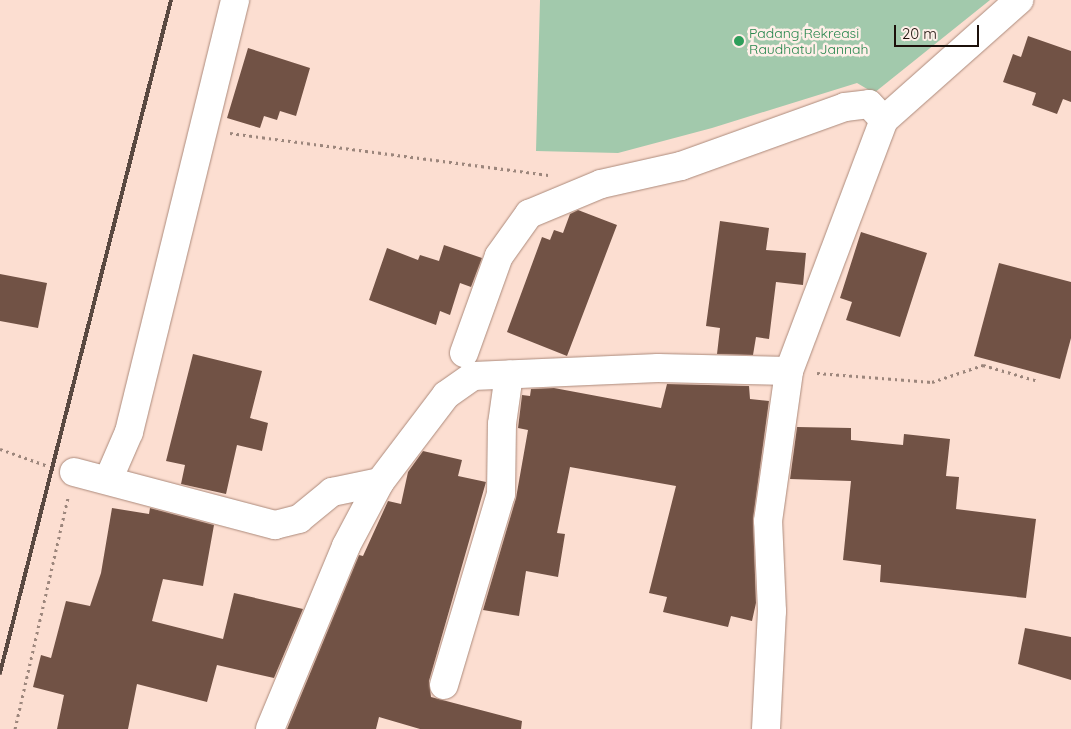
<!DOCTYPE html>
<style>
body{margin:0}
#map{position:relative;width:1071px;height:729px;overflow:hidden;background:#fcded1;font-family:Quicksand,sans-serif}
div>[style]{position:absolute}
.green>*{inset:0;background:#a2c9ac}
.building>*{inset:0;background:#715245}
.path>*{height:3px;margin-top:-1.5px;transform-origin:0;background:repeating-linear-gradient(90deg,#9c867c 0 2.5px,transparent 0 6.5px)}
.roads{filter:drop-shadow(0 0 1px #ac8a7b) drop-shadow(0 0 1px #ac8a7b)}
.street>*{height:28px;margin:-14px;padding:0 14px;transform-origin:14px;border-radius:14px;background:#fff}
.rail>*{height:4px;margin:-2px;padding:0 2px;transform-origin:2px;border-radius:2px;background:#5a4941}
.dots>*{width:14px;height:14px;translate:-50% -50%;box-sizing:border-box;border:2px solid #feefe8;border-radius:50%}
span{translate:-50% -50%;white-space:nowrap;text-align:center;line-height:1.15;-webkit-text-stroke:5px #feefe8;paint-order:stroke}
.leisure-label{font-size:14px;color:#27864d}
.left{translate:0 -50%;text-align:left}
.scale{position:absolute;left:894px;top:25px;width:85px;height:22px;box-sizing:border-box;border:2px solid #1c100a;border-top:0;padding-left:6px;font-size:15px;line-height:18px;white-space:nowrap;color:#1c100a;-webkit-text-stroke:4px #feefe8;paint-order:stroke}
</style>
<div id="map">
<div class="green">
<div style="clip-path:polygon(540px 0,990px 0,874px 93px,857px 83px,712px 128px,618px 153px,536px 151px)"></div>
</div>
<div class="building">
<div style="clip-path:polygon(1028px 36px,1071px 51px,1071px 102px,1063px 99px,1057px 114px,1032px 105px,1036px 93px,1003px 82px,1013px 54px,1021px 57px)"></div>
<div style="clip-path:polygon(248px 48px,310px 68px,296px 116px,280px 111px,277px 120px,264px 116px,260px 128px,227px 118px)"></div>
<div style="clip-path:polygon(578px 210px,617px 225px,567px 356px,507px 332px,542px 237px,550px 240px,554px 230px,563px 233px,570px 214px)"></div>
<div style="clip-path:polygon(720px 221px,769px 228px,766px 250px,806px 253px,803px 285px,776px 282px,769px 339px,756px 337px,753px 355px,717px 354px,720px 328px,706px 326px)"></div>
<div style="clip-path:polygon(861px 232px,927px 253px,900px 337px,846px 320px,852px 302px,840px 298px)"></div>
<div style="clip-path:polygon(444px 245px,482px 258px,471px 287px,460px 283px,450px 315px,440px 311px,436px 325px,369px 300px,387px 248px,418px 260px,420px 255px,439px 261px)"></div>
<div style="clip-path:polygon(999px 263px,1071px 282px,1071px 338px,1060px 379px,974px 356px)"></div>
<div style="clip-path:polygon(0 274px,47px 283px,38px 328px,0 321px)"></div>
<div style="clip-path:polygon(193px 354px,262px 371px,250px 418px,268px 423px,262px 451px,237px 445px,226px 494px,181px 484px,185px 465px,166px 461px)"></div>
<div style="clip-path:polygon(667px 384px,749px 386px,750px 399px,769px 401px,753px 519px,756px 603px,752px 621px,731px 616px,728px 627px,663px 612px,667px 597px,649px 593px,676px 486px,570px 467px,557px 533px,565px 534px,558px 577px,526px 571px,519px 616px,483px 610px,516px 498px,528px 430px,518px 428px,522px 395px,530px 396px,531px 389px,554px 388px,661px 408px)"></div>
<div style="clip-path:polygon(797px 427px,851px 428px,851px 440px,903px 445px,904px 434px,950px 439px,946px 476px,959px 477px,956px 509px,1036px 519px,1026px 598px,880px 582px,881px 565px,843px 560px,851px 481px,790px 479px)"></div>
<div style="clip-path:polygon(423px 451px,462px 460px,458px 476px,486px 482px,429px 681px,431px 697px,522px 721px,521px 729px,420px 729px,379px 717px,376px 729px,287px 729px,359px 555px,363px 556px,388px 501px,401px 504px,408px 472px)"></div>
<div style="clip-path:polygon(112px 508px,149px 514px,150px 508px,214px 525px,203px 586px,163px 579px,152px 621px,223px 639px,234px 593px,303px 609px,274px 678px,217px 665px,207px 702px,137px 684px,128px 729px,57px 729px,64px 695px,33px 687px,41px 655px,51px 658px,66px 601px,90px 606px,101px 573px)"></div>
<div style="clip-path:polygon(1025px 628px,1071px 637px,1071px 680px,1018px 664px)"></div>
</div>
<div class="path">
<div style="left:230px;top:133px;width:321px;rotate:7.5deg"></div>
<div style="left:817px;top:373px;width:115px;rotate:4.5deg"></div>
<div style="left:932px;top:382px;width:54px;rotate:-18.4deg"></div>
<div style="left:983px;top:365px;width:57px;rotate:16.2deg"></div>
<div style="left:0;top:449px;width:51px;rotate:19.5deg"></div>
<div style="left:15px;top:729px;width:237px;rotate:-77.1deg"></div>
</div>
<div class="roads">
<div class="street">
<div style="left:464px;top:353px;width:103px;rotate:-70.2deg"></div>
<div style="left:499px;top:256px;width:52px;rotate:-54.5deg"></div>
<div style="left:529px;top:214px;width:78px;rotate:-22.6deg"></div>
<div style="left:601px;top:184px;width:82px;rotate:-12.7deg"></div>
<div style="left:681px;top:166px;width:174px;rotate:-19.8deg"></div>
<div style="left:845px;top:107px;width:24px;rotate:-7deg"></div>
<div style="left:869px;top:104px;width:22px;rotate:47deg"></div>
<div style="left:74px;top:472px;width:208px;rotate:14.8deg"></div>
<div style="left:275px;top:525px;width:25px;rotate:-14deg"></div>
<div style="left:299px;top:519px;width:43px;rotate:-39.3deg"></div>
<div style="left:332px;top:492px;width:49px;rotate:-11.8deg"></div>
<div style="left:109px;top:478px;width:50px;rotate:-66.5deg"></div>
<div style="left:129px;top:432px;width:445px;rotate:-76.2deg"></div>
<div style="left:444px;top:685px;width:199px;rotate:-73.4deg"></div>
<div style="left:501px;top:494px;width:70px;rotate:-89.2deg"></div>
<div style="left:502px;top:424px;width:50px;rotate:-82deg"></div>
<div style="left:270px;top:729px;width:198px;rotate:-67.4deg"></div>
<div style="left:346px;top:546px;width:72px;rotate:-62deg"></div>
<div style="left:380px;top:482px;width:109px;rotate:-52.8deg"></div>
<div style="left:446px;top:395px;width:33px;rotate:-35deg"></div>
<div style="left:473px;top:376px;width:185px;rotate:-2.5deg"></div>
<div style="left:658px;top:368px;width:131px;rotate:1.3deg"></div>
<div style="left:766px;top:729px;width:118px;rotate:-87.1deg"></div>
<div style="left:772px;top:611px;width:90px;rotate:-92.5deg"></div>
<div style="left:768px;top:521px;width:151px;rotate:-82deg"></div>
<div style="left:789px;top:371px;width:268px;rotate:-69.3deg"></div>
<div style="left:884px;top:120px;width:181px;rotate:-41.6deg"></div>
</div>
</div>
<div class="rail">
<div style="left:0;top:673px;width:694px;rotate:-75.74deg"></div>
</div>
<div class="dots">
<div style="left:739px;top:41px;background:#2e9e5b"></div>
</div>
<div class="leisure-label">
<span class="left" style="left:749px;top:41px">Padang Rekreasi<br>Raudhatul Jannah</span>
</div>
<div class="scale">20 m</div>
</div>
